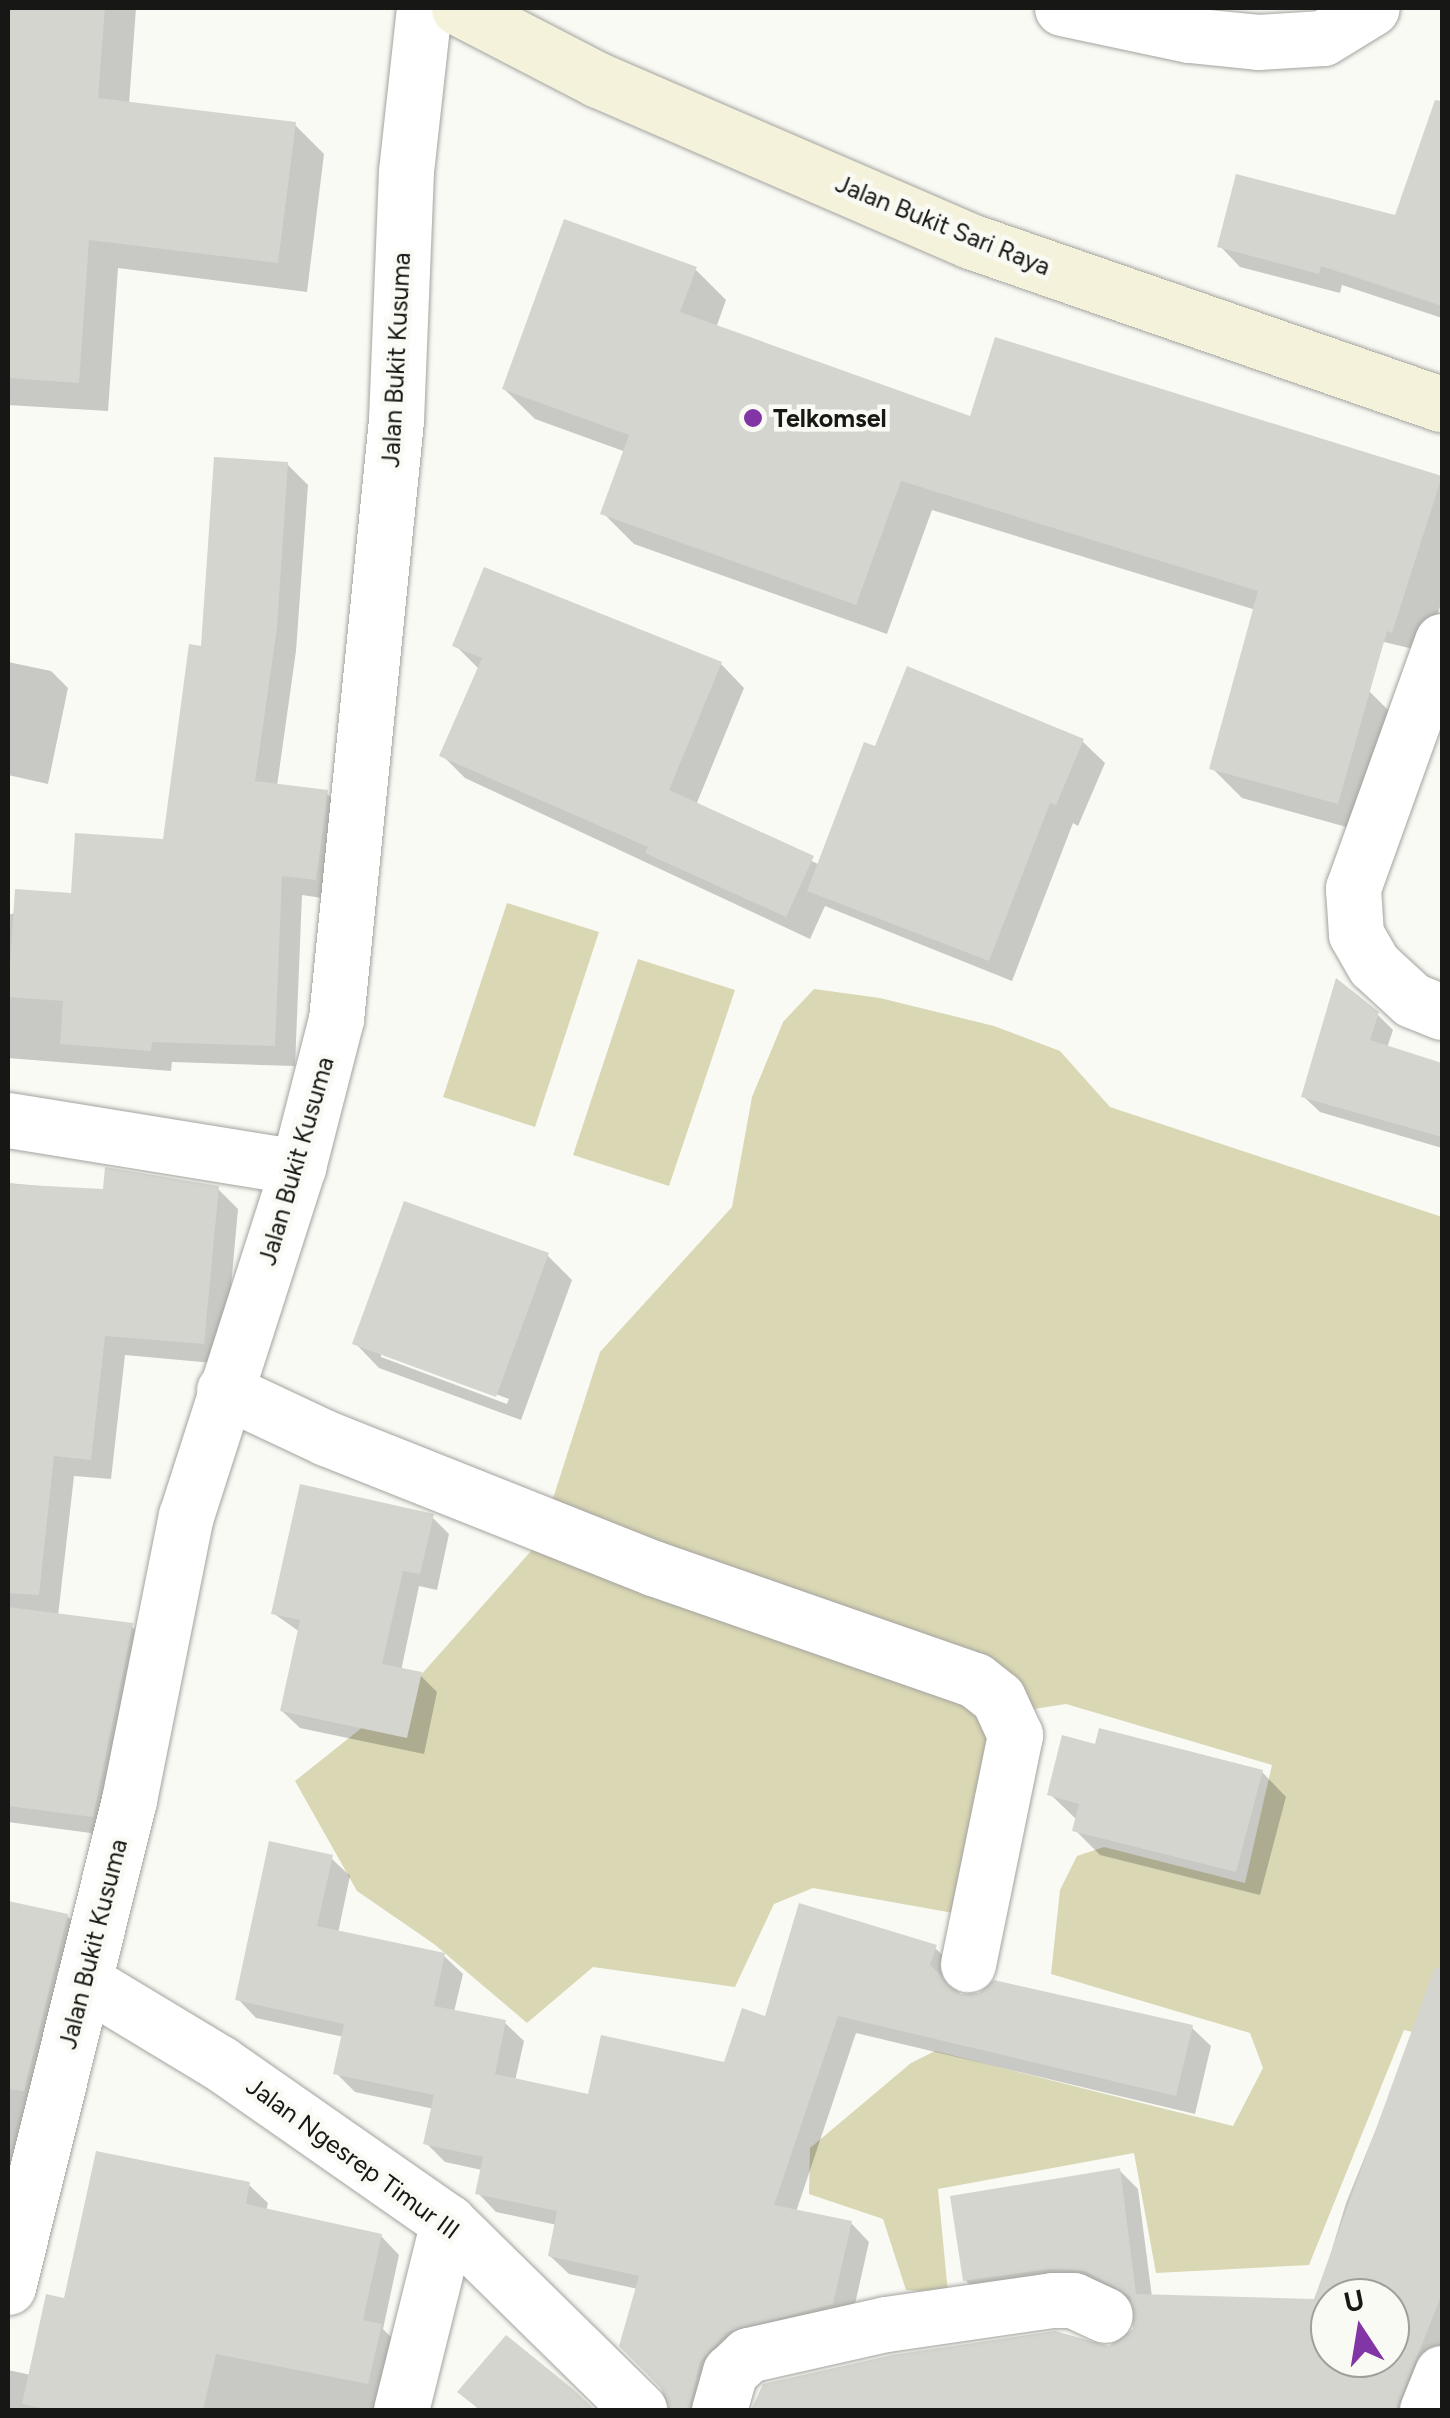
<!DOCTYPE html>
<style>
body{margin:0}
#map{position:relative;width:1450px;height:2418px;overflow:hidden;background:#fafaf5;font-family:Figtree,sans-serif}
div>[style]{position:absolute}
.green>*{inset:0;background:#dad7b4}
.shadow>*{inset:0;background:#0003}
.building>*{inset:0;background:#d5d5d0}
.roads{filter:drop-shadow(0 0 2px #a4a39f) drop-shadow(0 0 2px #a4a39f)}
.street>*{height:55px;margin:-27.5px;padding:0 27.5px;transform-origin:27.5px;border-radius:27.5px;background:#fff}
.secondary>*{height:55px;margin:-27.5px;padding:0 27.5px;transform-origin:27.5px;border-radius:27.5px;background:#f5f2db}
.dots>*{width:28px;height:28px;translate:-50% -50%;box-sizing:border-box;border:5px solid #fafaf5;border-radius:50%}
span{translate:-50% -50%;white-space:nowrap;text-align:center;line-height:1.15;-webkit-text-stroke:9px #fafaf5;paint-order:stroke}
.street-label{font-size:25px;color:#171715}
.poi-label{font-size:25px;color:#171715;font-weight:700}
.left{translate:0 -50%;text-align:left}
.frame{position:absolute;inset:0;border:10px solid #171715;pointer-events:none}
.north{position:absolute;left:1310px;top:2278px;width:100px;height:100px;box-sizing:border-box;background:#fafaf5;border:2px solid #9f9f9b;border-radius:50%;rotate:348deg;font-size:28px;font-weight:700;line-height:40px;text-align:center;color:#171715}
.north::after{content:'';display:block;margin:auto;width:35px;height:45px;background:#8235a5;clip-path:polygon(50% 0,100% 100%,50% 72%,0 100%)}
</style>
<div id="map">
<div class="green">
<div style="clip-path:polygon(507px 903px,599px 932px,535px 1127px,443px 1097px)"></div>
<div style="clip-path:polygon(638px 959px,735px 990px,669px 1186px,573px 1155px)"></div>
<div style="clip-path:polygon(814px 989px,880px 998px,994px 1026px,1060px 1051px,1110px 1107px,1442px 1217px,1442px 2039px,1404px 2030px,1309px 2265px,1156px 2273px,1134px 2153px,938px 2189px,948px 2293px,906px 2290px,883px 2219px,809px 2194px,810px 2148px,911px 2063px,935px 2051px,1233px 2126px,1263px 2068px,1250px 2033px,1051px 1974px,1060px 1890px,1077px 1856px,1104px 1847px,1245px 1883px,1272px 1765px,1066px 1704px,995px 1715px,959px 1914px,813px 1888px,774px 1904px,735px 1987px,593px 1967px,527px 2023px,434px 1944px,357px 1891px,295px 1781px,403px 1695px,539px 1542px,600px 1352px,732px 1207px,752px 1097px,783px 1022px)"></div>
</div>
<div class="shadow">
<div style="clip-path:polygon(8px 8px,136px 8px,129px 104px,294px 124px,324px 154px,307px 292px,118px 268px,108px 411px,8px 405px)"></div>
<div style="clip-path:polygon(1427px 131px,1442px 136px,1442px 318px,1342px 285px,1340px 293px,1240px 267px,1220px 246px,1397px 218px)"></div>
<div style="clip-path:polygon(695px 269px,726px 300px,716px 328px,972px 419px,1441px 478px,1442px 600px,1426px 652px,1342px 632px,1369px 691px,1400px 722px,1368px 833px,1242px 798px,1212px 768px,1256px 610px,932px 510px,887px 634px,634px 544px,603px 513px,626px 452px,535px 419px,504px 389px)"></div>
<div style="clip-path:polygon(287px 464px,308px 485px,296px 651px,277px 786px,326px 793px,347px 813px,336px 900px,302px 895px,295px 1066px,172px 1062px,171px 1071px,8px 1058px,8px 915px,73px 896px,165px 841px,203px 648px)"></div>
<div style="clip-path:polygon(455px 645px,721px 664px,744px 688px,696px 805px,820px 865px,876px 750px,1082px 741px,1105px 763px,1078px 826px,1073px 823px,1012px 981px,825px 906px,810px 939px,465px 778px,442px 755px,480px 670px)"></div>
<div style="clip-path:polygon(8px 662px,51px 671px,68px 688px,48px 784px,8px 775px)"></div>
<div style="clip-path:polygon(1377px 1014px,1393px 1030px,1387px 1048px,1442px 1066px,1442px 1148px,1320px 1112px,1304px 1097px)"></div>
<div style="clip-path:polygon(8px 1183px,106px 1192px,217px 1188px,238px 1209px,224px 1364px,125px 1355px,111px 1479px,74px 1476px,58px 1616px,131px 1626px,152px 1646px,113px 1836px,8px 1822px)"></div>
<div style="clip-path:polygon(evenodd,547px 1255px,572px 1280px,521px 1420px,379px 1368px,355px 1343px,547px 1255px,381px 1352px,509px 1399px,507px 1404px,381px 1357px,381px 1352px)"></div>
<div style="clip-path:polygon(432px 1517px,449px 1534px,437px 1590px,419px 1586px,401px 1671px,420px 1675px,437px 1692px,424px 1754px,300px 1728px,282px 1711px,300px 1632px,273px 1613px)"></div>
<div style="clip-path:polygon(1096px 1747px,1262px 1772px,1286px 1797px,1260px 1895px,1100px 1855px,1075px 1830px,1077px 1820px,1050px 1794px)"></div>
<div style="clip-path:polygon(331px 1858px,350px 1876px,338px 1933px,444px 1956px,463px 1974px,454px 2012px,505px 2023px,524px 2041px,515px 2081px,590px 2097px,726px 2065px,767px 2019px,935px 1948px,954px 1966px,948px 1985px,960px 1997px,1192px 2028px,1211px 2046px,1195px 2114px,856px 2033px,796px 2212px,851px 2223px,869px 2242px,851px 2322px,714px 2410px,669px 2410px,672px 2400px,621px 2345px,638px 2289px,569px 2274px,550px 2256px,557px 2225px,496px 2212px,478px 2193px,482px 2170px,445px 2162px,426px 2143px,434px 2109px,355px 2092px,336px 2073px,344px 2037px,256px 2018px,238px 1999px)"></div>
<div style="clip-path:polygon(8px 1903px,67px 1916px,86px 1934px,8px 2210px)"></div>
<div style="clip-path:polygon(evenodd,1411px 2043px,1442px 2053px,1442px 2370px,1422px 2410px,754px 2410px,765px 2386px,1109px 2349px,1135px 2330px,1133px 2304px,1106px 2289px,984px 2299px,965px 2280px,1119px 2170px,1138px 2189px,1152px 2297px,1316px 2302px,1346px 2203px,1411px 2043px,1330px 2298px,1390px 2298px,1390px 2358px,1330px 2358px,1330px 2298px)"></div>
<div style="clip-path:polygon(249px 2185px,268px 2203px,266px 2211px,381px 2236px,399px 2255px,383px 2329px,399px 2345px,384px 2410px,8px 2410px,8px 2370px,31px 2375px,66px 2300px)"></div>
<div style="clip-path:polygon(506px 2338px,589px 2410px,479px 2410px,461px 2391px)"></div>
</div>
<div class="building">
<div style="clip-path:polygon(8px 8px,105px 8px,98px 98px,296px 122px,278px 263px,89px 240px,79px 383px,8px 378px)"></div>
<div style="clip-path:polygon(1435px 100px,1442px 101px,1442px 306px,1321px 266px,1319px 274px,1217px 247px,1236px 174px,1395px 215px)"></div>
<div style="clip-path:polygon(564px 219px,697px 267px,680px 312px,970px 416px,995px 337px,1442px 476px,1392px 633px,1387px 631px,1338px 804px,1209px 769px,1258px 591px,901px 481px,856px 605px,600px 514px,629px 435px,502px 389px)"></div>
<div style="clip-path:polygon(214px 457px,288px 462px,277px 628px,255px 781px,328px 790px,316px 880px,282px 876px,275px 1046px,152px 1042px,151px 1051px,60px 1044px,63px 1001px,8px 997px,15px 889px,71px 893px,75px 833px,163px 839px,189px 644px,201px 646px)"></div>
<div style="clip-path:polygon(484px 567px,722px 662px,669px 790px,814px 856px,786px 917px,645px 853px,648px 847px,439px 756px,482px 658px,452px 646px)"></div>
<div style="clip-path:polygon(907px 666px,1084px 739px,1056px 805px,1050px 803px,989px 961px,807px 891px,864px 742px,875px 746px)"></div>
<div style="clip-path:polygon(1336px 978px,1379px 1012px,1370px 1040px,1442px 1063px,1442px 1137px,1301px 1097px)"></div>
<div style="clip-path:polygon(105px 1167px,219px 1186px,204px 1344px,105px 1336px,91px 1460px,54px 1456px,39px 1595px,8px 1593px,8px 1184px,103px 1189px)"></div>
<div style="clip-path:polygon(404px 1201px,549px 1253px,496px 1397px,352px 1344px)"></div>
<div style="clip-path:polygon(300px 1484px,434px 1514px,420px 1574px,403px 1571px,382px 1664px,422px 1672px,407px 1738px,280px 1711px,300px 1620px,271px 1614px)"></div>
<div style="clip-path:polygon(8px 1607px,133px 1623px,93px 1817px,8px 1806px)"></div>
<div style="clip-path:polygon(1099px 1728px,1263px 1770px,1236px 1872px,1072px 1831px,1079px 1804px,1047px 1795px,1062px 1735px,1095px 1744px)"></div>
<div style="clip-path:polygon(269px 1841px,333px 1855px,317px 1926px,445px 1953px,434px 2006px,506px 2020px,495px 2074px,588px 2094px,601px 2035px,724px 2062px,742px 2008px,765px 2016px,799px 1903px,937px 1945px,930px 1965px,961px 1994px,979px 1993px,994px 1980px,1193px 2025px,1176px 2096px,838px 2016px,774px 2205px,852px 2221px,833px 2304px,727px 2332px,700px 2362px,689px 2410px,669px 2410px,661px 2388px,619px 2346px,639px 2276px,548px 2256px,557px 2211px,475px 2194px,483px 2157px,423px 2144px,434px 2095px,333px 2074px,344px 2024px,235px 2000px)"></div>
<div style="clip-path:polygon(8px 1901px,68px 1914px,24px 2091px,8px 2089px)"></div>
<div style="clip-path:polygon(evenodd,1435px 1967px,1442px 1969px,1442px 2294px,1396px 2410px,751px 2410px,763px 2384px,892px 2355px,1055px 2331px,1109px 2346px,1133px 2329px,1130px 2296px,1085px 2271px,1049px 2269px,963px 2281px,950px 2196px,1120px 2168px,1136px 2294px,1314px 2299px,1435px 1967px,1330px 2298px,1390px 2298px,1390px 2358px,1330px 2358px,1330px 2298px)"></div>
<div style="clip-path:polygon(96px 2151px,250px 2182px,246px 2204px,382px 2234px,363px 2320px,382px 2324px,368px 2384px,216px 2354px,203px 2410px,51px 2410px,22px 2404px,46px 2294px,64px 2298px)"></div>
<div style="clip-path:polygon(506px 2335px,574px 2390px,595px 2410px,480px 2410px,457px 2392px)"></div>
</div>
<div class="roads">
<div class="street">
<div style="left:1062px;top:8px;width:130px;rotate:12deg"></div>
<div style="left:1189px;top:35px;width:69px;rotate:5.8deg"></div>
<div style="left:1258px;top:42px;width:65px;rotate:-3.5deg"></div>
<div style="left:1323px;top:38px;width:57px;rotate:-31.5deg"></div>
<div style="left:1442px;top:641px;width:263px;rotate:109.8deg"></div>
<div style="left:1353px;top:888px;width:46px;rotate:86.3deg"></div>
<div style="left:1356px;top:934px;width:36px;rotate:60deg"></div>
<div style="left:1374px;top:965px;width:52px;rotate:42.6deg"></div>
<div style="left:1412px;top:1000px;width:32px;rotate:22deg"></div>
<div style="left:8px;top:1120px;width:294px;rotate:9.2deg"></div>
<div style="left:224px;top:1390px;width:113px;rotate:25.2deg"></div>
<div style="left:326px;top:1438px;width:352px;rotate:21.7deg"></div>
<div style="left:653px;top:1568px;width:341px;rotate:19.2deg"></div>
<div style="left:975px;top:1680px;width:29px;rotate:38deg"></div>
<div style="left:998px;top:1698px;width:41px;rotate:65.3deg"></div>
<div style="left:1015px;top:1735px;width:234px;rotate:101.6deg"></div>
<div style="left:84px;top:1981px;width:159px;rotate:31.1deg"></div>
<div style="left:220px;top:2063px;width:278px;rotate:34.9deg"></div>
<div style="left:448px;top:2222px;width:268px;rotate:44.5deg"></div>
<div style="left:8px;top:2287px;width:502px;rotate:-76.05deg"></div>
<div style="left:129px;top:1800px;width:290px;rotate:-78.7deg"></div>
<div style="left:186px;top:1516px;width:367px;rotate:-72.2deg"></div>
<div style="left:298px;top:1167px;width:153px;rotate:-75.6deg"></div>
<div style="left:336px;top:1019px;width:602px;rotate:-84.28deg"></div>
<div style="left:396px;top:420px;width:249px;rotate:-87.7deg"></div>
<div style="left:406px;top:171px;width:164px;rotate:-83.7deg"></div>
<div style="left:401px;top:2410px;width:194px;rotate:-76deg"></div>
<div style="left:719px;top:2410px;width:40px;rotate:-74deg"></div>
<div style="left:730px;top:2372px;width:25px;rotate:-43deg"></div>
<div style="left:748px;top:2355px;width:141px;rotate:-12.7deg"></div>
<div style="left:886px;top:2324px;width:169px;rotate:-8.2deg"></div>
<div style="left:1053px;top:2300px;width:20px"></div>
<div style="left:1073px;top:2300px;width:35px;rotate:25deg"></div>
<div style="left:1427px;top:2410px;width:40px;rotate:-68deg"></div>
</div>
<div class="secondary">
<div style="left:459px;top:8px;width:157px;rotate:27.4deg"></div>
<div style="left:598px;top:80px;width:405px;rotate:23.4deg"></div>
<div style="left:970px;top:241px;width:499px;rotate:19.1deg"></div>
</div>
</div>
<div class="dots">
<div style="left:753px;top:418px;background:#8235a5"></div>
</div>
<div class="street-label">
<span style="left:943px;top:225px;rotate:22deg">Jalan Bukit Sari Raya</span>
<span style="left:396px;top:360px;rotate:-87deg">Jalan Bukit Kusuma</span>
<span style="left:296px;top:1161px;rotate:-74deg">Jalan Bukit Kusuma</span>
<span style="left:93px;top:1944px;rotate:-76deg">Jalan Bukit Kusuma</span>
<span style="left:353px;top:2158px;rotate:36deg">Jalan Ngesrep Timur III</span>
</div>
<div class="poi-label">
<span class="left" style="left:773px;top:418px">Telkomsel</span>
</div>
<div class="frame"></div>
<div class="north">U</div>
</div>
